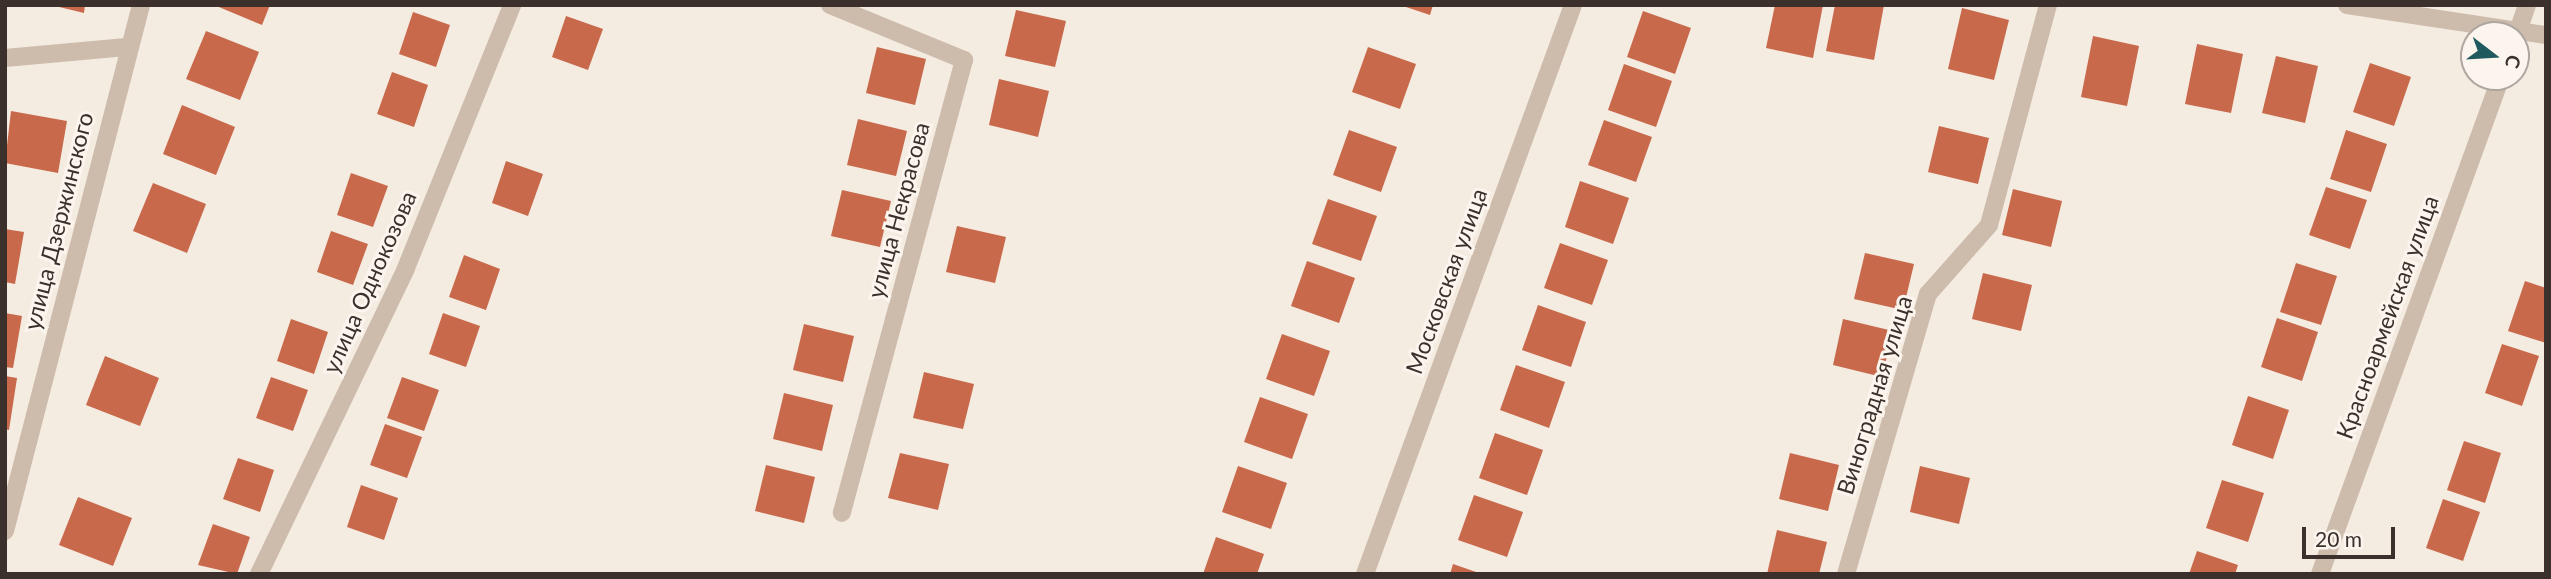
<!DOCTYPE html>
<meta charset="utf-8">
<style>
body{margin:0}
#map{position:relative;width:2551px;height:579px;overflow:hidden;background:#f4ebe1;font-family:Lato,sans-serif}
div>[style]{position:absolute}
.building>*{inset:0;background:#c8694b}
.minor>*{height:18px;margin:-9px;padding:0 9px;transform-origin:9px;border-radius:9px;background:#cdbbac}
span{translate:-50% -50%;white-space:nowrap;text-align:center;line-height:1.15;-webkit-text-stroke:6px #fbf5ee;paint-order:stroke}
.street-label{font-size:23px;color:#3b302b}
.frame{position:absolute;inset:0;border:7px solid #3b302b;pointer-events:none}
.north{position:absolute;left:2460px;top:21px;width:70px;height:70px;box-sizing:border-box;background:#fbf5ee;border:2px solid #aea6a0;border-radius:50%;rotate:107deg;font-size:19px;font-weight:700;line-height:28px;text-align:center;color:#3b302b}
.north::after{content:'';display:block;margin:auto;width:24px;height:32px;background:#1f5a5e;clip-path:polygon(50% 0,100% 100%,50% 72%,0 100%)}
.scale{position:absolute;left:2302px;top:527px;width:93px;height:32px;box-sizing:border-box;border:4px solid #3b302b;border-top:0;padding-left:9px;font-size:21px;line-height:24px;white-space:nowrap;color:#3b302b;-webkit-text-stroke:5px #fbf5ee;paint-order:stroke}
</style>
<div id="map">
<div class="building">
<div style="clip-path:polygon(51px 5px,85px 5px,84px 13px)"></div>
<div style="clip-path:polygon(214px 5px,270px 5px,262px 25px)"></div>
<div style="clip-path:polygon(1400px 5px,1433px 5px,1430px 15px)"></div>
<div style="clip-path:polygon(1775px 5px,1823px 5px,1813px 58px,1766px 48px)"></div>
<div style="clip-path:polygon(1835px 5px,1884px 5px,1874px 60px,1826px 51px)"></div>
<div style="clip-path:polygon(1962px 8px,2009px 20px,1994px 80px,1948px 69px)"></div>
<div style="clip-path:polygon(1016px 10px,1066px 21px,1055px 67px,1005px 56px)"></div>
<div style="clip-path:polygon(1643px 11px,1691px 28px,1675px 74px,1627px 57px)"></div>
<div style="clip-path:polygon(413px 12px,450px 25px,436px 67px,399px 54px)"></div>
<div style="clip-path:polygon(566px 16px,603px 29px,588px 70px,552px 57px)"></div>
<div style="clip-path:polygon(206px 31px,259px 52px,240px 100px,186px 79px)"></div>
<div style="clip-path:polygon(2093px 36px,2139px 46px,2127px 106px,2081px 97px)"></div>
<div style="clip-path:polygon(2197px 44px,2243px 54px,2231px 113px,2185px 104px)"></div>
<div style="clip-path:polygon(877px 47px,926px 59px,915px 105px,866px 93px)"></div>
<div style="clip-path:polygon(1368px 47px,1416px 64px,1400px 109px,1352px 92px)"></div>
<div style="clip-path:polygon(2276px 56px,2318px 66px,2305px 123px,2262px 113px)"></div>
<div style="clip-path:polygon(2370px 63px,2411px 77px,2394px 126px,2353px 112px)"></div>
<div style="clip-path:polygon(1624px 64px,1672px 81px,1656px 127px,1608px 110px)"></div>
<div style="clip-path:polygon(392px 72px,428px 85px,414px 127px,377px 114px)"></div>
<div style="clip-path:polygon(999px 79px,1049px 91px,1038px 137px,989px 125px)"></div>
<div style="clip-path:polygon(182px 105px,235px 127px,216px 175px,163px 154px)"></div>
<div style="clip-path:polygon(11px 111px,67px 121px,58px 173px,5px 163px)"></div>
<div style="clip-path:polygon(858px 119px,907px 131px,896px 176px,847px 165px)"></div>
<div style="clip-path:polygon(1604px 120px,1652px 137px,1636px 182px,1588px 165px)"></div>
<div style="clip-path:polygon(1939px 126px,1989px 138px,1978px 184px,1928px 172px)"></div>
<div style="clip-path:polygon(1349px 130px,1397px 147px,1381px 192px,1333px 175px)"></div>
<div style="clip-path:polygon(2346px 130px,2387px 144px,2371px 192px,2330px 179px)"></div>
<div style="clip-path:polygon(506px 161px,543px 174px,528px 216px,492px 203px)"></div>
<div style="clip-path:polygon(351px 173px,388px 186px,373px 227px,337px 215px)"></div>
<div style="clip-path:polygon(1580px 181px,1629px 198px,1613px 244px,1565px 227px)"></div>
<div style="clip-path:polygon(153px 183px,206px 204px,187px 253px,133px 231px)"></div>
<div style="clip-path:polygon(2326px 187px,2367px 200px,2350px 249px,2309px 235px)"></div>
<div style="clip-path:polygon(2013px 189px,2062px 201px,2051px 247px,2002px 235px)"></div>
<div style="clip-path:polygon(842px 190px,891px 201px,880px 247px,831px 236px)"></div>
<div style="clip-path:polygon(1328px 199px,1377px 216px,1361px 261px,1312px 244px)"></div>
<div style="clip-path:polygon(957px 226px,1006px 237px,995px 283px,946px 272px)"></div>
<div style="clip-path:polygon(5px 229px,24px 232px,15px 284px,5px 282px)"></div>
<div style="clip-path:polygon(331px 231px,368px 244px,353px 285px,317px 272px)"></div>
<div style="clip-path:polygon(1560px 243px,1608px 260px,1592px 305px,1544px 288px)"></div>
<div style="clip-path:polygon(1865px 253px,1914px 264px,1903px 310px,1854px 299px)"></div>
<div style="clip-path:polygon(464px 255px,500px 269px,486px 310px,449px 297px)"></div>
<div style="clip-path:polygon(1307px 261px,1355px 278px,1339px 323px,1291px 306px)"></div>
<div style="clip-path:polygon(2296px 263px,2337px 276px,2321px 325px,2280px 312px)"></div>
<div style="clip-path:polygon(1983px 273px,2032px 285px,2021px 331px,1972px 319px)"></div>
<div style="clip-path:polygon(2525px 281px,2546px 288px,2546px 343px,2508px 331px)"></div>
<div style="clip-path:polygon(1538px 305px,1586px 322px,1571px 367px,1522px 350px)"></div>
<div style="clip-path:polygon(5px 313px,22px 316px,13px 368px,5px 367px)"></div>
<div style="clip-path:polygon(443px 313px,480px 326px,466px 367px,429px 354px)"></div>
<div style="clip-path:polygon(2277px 318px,2318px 332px,2302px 381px,2261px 367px)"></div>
<div style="clip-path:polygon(291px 319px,328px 332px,314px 374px,277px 361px)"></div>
<div style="clip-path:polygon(1843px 319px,1893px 331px,1882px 377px,1833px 365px)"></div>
<div style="clip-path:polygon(804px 324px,854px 336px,843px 382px,793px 370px)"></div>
<div style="clip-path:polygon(1282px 334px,1330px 351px,1314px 396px,1266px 379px)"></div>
<div style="clip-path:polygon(2502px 344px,2539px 356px,2522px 406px,2485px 393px)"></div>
<div style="clip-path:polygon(105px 356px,159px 378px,140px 426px,86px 405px)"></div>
<div style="clip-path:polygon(1516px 365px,1565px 382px,1549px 428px,1500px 410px)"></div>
<div style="clip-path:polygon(924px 372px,974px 384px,963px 429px,913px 418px)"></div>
<div style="clip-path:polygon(5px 376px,17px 378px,9px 430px,5px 429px)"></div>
<div style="clip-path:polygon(271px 377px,308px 390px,293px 431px,256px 418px)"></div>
<div style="clip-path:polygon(402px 377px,439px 390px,424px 431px,387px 418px)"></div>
<div style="clip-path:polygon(784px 393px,833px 405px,822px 451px,773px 439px)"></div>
<div style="clip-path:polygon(2248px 396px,2289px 410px,2273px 459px,2232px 445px)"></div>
<div style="clip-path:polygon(1260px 397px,1308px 414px,1292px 459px,1244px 442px)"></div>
<div style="clip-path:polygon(385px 424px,422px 437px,407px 478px,370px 465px)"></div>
<div style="clip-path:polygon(1495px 433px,1543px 450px,1527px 495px,1479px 478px)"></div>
<div style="clip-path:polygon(2464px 441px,2501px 453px,2485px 503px,2447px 490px)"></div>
<div style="clip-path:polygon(900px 453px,949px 464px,938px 510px,888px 498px)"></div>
<div style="clip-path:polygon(1790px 453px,1839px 465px,1828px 511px,1779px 499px)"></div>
<div style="clip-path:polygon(238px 458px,274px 470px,260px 512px,223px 499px)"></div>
<div style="clip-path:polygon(766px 465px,815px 477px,804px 523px,755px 511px)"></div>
<div style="clip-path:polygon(1238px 466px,1287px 483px,1271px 529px,1222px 512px)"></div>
<div style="clip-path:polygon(1920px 466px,1970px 478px,1959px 524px,1910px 512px)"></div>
<div style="clip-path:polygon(2222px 480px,2264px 493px,2248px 542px,2206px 528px)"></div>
<div style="clip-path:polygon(361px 485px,398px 498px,384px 540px,347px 527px)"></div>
<div style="clip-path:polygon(1474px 495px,1523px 512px,1507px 557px,1458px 540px)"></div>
<div style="clip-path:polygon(78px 497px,132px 518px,113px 566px,59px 545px)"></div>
<div style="clip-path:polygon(2443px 499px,2480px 512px,2463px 561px,2426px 548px)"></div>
<div style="clip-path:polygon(213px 524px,250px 537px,237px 574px,198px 565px)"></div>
<div style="clip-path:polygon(1777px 530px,1827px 542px,1819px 574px,1767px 574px)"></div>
<div style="clip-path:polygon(1216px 537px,1264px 554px,1257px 574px,1203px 574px)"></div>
<div style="clip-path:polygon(2197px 551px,2238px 565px,2235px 574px,2189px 574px)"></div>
<div style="clip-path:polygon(1453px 564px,1479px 573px,1479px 574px,1450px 574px)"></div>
</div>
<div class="minor">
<div style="left:830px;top:5px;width:145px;rotate:22.3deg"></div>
<div style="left:964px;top:60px;width:469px;rotate:105.1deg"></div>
<div style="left:2347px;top:5px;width:201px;rotate:8.6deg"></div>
<div style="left:2516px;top:37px;width:34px;rotate:-71deg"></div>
<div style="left:5px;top:58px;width:122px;rotate:-5.2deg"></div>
<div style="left:5px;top:531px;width:543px;rotate:-75.5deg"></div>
<div style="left:259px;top:574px;width:339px;rotate:-64.3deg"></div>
<div style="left:406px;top:268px;width:284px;rotate:-68deg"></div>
<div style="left:1365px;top:574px;width:606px;rotate:-69.92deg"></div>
<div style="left:1846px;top:574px;width:292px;rotate:-73.7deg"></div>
<div style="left:1928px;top:294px;width:92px;rotate:-48.5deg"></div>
<div style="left:1989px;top:225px;width:228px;rotate:-75deg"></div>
<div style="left:2320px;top:574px;width:529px;rotate:-69.99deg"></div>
</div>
<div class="street-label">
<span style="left:898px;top:210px;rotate:-75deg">улица Некрасова</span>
<span style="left:58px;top:221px;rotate:-76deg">улица Дзержинского</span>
<span style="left:1446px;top:281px;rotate:-70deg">Московская улица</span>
<span style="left:369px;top:282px;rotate:-66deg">улица Однокозова</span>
<span style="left:2387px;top:317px;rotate:-70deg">Красноармейская улица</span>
<span style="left:1874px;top:395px;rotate:-73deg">Виноградная улица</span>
</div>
<div class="frame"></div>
<div class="north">С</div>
<div class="scale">20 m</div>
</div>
